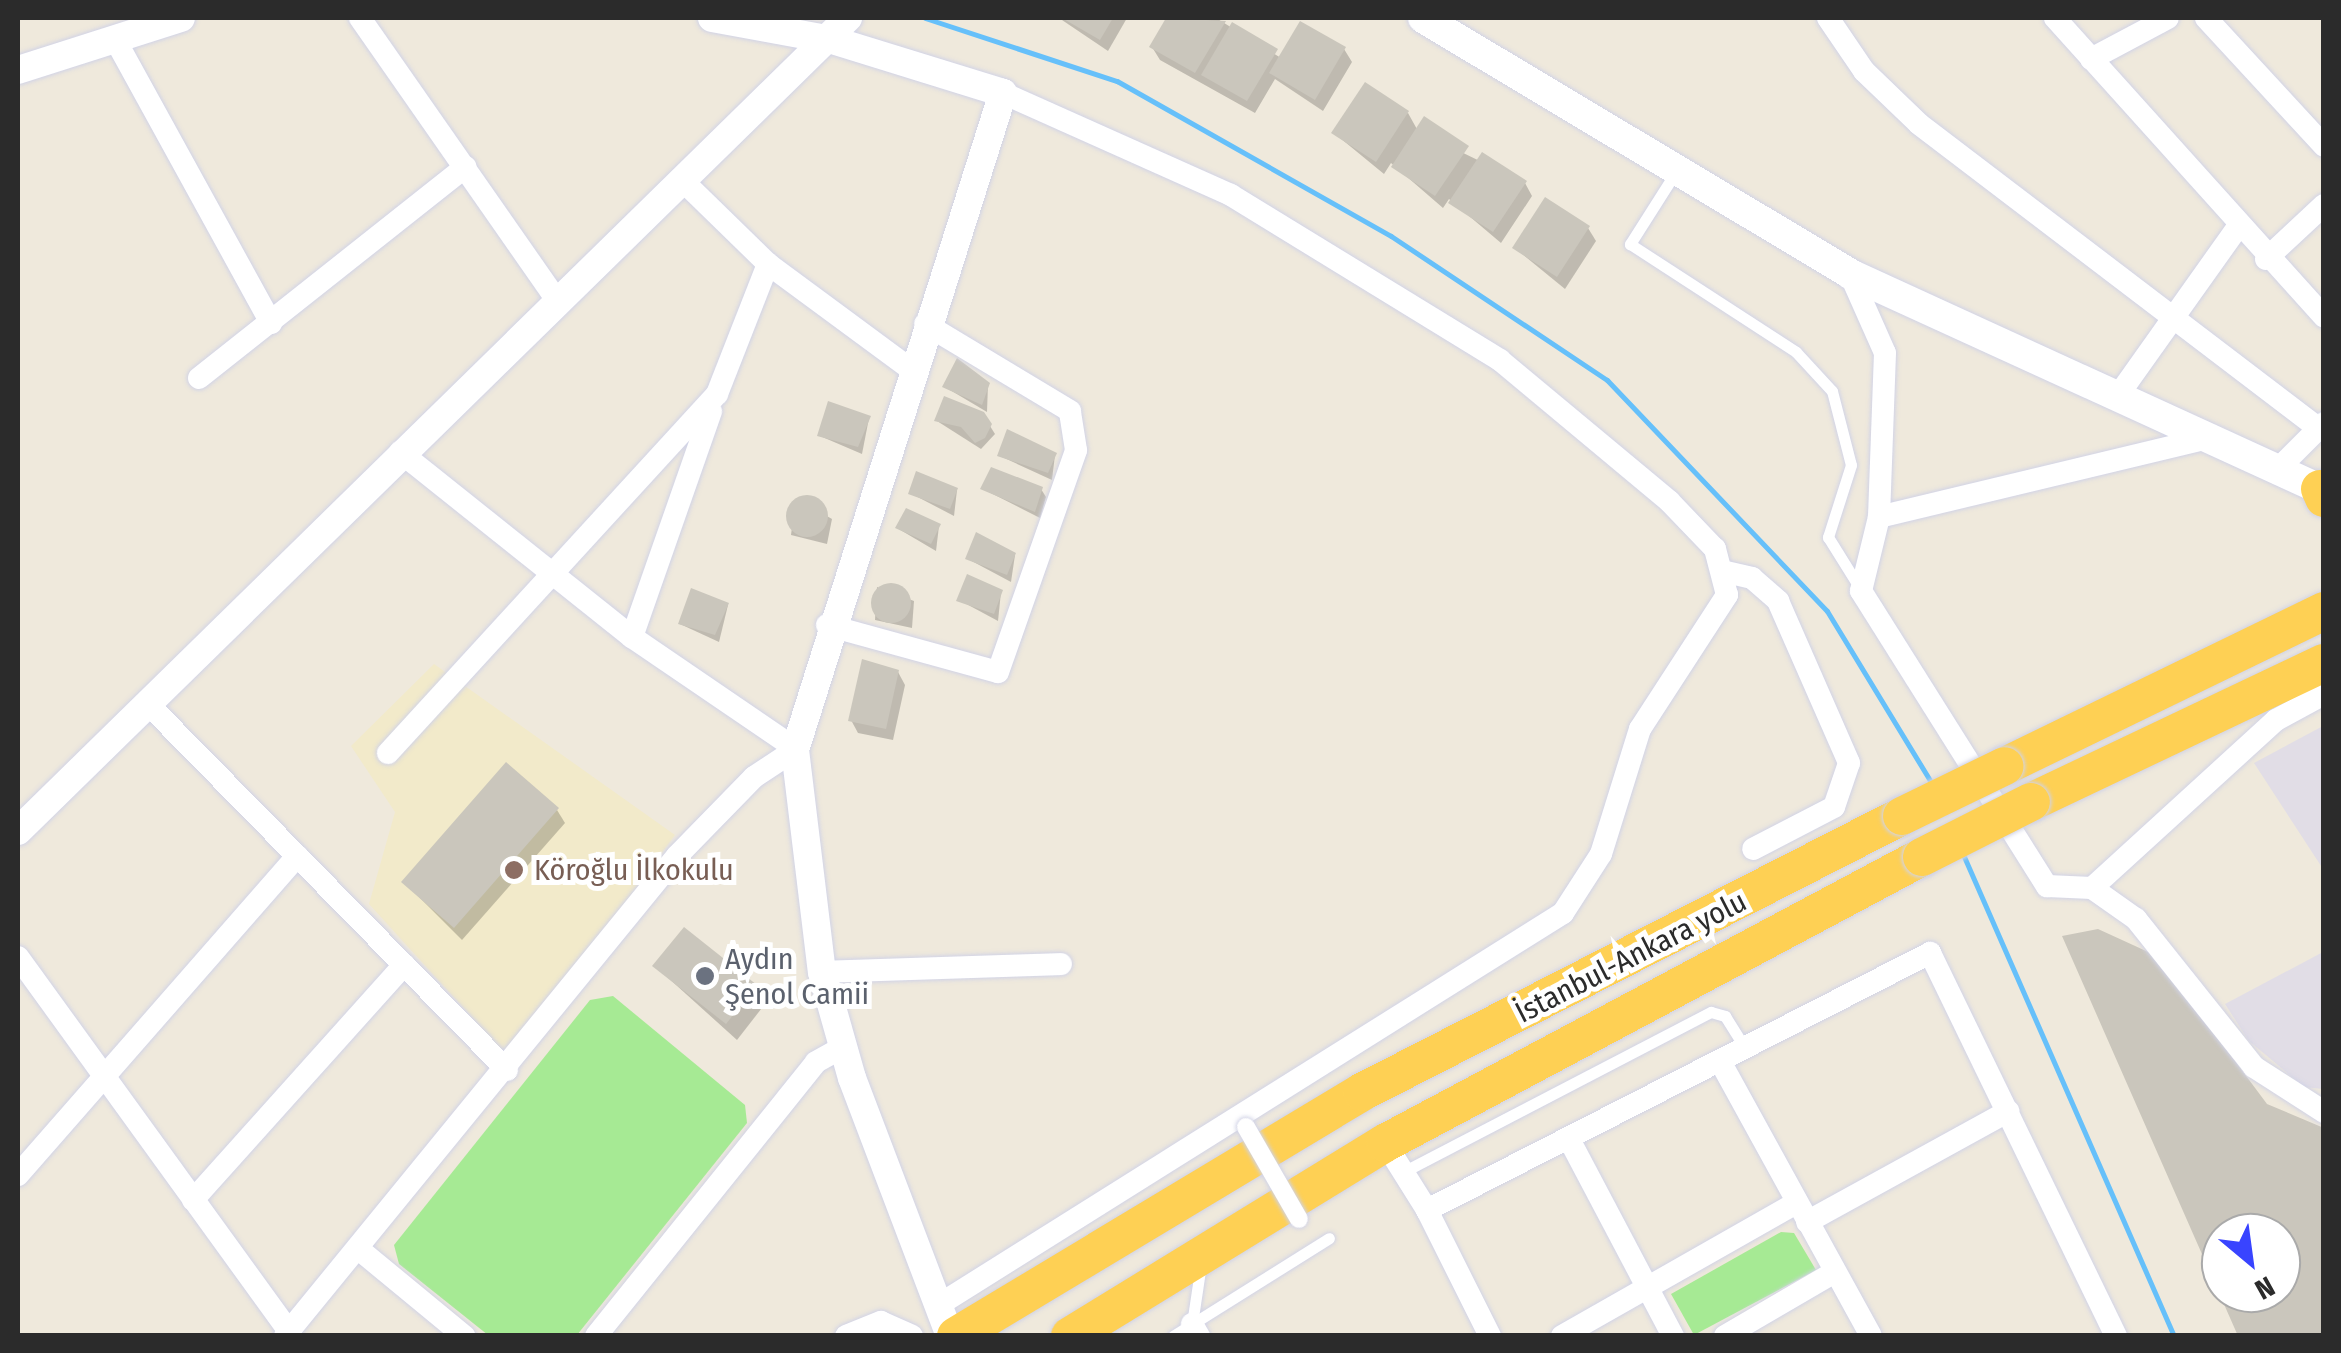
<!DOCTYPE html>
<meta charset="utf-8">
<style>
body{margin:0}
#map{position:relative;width:2341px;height:1353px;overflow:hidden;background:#efe9dc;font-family:"Fira Sans Condensed",sans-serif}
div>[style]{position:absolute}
.industrial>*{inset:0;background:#e1dde6}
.education>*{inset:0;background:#f2eaca}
.green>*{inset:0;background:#a6ea94}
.shadow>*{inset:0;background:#0003}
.stream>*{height:5px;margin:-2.5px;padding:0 2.5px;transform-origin:2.5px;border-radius:2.5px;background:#66c0fa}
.building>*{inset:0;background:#cac6bc}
.round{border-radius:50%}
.roads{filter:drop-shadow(0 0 2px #d1d3e6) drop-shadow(0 0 2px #d1d3e6)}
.service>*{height:11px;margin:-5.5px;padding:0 5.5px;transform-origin:5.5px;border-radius:5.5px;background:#fff}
.minor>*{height:22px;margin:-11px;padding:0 11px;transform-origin:11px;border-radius:11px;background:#fff}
.tertiary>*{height:28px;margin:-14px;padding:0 14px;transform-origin:14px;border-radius:14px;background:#fff}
.secondary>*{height:30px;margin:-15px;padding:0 15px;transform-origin:15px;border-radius:15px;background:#fff}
.trunk>*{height:38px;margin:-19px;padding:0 19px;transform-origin:19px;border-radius:19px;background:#fed054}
.bridges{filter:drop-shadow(0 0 2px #d1d3e6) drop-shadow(0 0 2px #d1d3e6)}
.pedestrian-bridge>*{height:18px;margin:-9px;padding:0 9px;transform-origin:9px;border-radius:9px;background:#fff}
.trunk-bridge>*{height:38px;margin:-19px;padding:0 19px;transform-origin:19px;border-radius:19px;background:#fed054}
.dots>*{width:28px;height:28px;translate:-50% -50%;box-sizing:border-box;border:5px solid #fff;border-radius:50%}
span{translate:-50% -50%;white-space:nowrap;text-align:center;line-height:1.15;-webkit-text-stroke:10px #fff;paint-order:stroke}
.education-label{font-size:30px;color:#785e54}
.left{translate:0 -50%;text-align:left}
.street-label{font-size:30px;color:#2b2b2b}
.worship-label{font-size:30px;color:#5b616d}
.frame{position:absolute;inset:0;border:20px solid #2b2b2b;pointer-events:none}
.north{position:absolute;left:2201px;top:1213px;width:100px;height:100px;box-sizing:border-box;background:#fff;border:2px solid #aaa;border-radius:50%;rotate:151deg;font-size:28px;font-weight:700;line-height:40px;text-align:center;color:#2b2b2b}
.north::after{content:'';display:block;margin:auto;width:35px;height:45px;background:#3944ff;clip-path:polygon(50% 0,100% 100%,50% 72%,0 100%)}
</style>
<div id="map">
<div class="industrial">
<div style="clip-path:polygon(2323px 726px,2323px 869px,2254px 763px)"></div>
<div style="clip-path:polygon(2323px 952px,2323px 1089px,2304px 1087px,2249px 1041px,2225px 1004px)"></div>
</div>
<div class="education">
<div style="clip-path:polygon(434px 664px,675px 835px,510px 1059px,369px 904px,395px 812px,351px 746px)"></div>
</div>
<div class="green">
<div style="clip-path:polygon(613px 996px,745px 1105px,747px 1123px,577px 1335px,488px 1335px,399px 1264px,394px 1245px,590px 1000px)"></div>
<div style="clip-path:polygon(1781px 1232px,1794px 1233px,1816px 1270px,1694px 1335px,1671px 1294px)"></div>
</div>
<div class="shadow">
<div style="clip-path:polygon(1059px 18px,1127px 18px,1108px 51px)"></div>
<div style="clip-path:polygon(1169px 18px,1216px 18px,1281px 58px,1344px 49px,1352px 62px,1323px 111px,1275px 79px,1255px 113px,1160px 60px,1152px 47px)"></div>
<div style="clip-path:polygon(1408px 113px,1418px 131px,1525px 183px,1532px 196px,1501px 243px,1449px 199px,1443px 208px,1391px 163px,1384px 174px,1334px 133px)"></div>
<div style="clip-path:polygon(1588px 228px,1596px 241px,1565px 289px,1515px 248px)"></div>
<div style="clip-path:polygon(988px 384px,987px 412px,945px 387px)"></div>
<div style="clip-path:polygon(869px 418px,862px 454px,820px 436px)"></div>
<div style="clip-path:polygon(937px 421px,990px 426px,995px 434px,981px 449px)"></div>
<div style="clip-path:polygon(1055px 455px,1052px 480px,1000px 456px)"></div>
<div style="clip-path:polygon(983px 489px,1041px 489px,1046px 497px,1040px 518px)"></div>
<div style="clip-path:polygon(957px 490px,954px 516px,910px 493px)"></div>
<div style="clip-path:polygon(796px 498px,832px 519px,827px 544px,791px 535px)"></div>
<div style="clip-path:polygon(939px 526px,936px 551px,897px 528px)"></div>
<div style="clip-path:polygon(1015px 555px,1011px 582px,968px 559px)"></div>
<div style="clip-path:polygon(877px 587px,914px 601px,912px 628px,875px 620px)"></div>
<div style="clip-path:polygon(1001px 592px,998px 621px,959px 600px)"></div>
<div style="clip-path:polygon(728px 605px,719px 642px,680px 624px)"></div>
<div style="clip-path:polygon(898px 672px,905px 685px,893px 740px,858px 733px,851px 720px)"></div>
<div style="clip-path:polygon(557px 810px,565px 823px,462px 940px,404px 882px)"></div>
<div style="clip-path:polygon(655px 966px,755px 987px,765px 1004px,737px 1040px)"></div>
</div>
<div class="stream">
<div style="left:925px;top:18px;width:202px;rotate:18.2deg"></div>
<div style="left:1117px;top:81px;width:315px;rotate:29.5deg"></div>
<div style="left:1391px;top:236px;width:260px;rotate:33.7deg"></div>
<div style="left:1607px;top:380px;width:319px;rotate:46.4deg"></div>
<div style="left:1827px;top:611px;width:206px;rotate:58.7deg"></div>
<div style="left:1962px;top:852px;width:528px;rotate:66.35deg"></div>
</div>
<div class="building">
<div style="clip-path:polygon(1062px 18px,1113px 18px,1100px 40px)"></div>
<div style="clip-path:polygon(1166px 18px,1226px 21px,1195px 73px,1149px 47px)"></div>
<div style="clip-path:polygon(1300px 21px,1346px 47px,1315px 100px,1269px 73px)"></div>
<div style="clip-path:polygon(1232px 22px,1278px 49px,1247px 101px,1201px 75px)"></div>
<div style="clip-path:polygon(1365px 82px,1409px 111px,1376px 162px,1331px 133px)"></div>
<div style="clip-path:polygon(1424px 116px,1469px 146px,1435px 196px,1391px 167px)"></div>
<div style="clip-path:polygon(1482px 152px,1527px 181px,1493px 232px,1448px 203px)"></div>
<div style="clip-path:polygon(1545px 197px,1590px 226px,1557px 277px,1512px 248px)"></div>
<div style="clip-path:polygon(957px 358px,990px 383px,982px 405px,942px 387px)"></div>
<div style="clip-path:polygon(944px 396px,984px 412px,992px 424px,985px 438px,975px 443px,961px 427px,934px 421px)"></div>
<div style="clip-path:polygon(828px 401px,871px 416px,858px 447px,817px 436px)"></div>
<div style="clip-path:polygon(1007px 429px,1057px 453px,1048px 473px,997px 456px)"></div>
<div style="clip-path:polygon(991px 467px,1043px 487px,1035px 512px,980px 489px)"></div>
<div style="clip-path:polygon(916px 471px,958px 488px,950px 509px,908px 494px)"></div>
<div class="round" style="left:786px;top:495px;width:42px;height:42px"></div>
<div style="clip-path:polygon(906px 508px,941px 524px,931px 544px,895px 528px)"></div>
<div style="clip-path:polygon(976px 532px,1016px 553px,1007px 575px,965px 559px)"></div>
<div style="clip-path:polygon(967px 574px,1003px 590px,994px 614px,956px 601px)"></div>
<div class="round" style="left:871px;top:583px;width:40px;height:40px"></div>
<div style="clip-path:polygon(691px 588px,729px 603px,715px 635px,678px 624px)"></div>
<div style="clip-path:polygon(862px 659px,899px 670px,886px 729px,848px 721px)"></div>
<div style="clip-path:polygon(506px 762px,559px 808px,454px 928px,401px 882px)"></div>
<div style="clip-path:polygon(684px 927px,757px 985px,726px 1024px,652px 966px)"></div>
<div style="clip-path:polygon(evenodd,2098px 929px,2157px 956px,2267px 1104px,2324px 1128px,2324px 1336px,2238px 1336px,2062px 936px,2098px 929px,2221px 1233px,2281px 1233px,2281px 1293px,2221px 1293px,2221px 1233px)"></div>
</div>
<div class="roads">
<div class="service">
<div style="left:1677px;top:170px;width:88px;rotate:122.4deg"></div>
<div style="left:1630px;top:244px;width:198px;rotate:33deg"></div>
<div style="left:1796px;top:352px;width:53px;rotate:47.3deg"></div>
<div style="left:1832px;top:391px;width:76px;rotate:75.6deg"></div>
<div style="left:1851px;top:465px;width:76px;rotate:107.7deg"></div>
<div style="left:1828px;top:537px;width:62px;rotate:58.1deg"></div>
<div style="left:1403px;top:1172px;width:347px;rotate:-27.5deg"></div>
<div style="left:1711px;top:1012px;width:15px;rotate:16deg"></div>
<div style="left:1725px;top:1016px;width:40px;rotate:58deg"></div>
<div style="left:1192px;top:1324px;width:61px;rotate:-81.5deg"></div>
<div style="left:1173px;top:1336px;width:184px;rotate:-32.1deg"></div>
</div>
<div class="minor">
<div style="left:360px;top:18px;width:339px;rotate:55.1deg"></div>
<div style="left:1828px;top:18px;width:64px;rotate:55.8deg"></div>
<div style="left:1864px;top:71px;width:76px;rotate:43.9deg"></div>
<div style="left:1919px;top:124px;width:502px;rotate:37.3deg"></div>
<div style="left:2055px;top:18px;width:402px;rotate:48deg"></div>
<div style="left:2206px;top:18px;width:174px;rotate:47.3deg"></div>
<div style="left:116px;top:41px;width:322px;rotate:61.2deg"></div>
<div style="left:2091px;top:59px;width:87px;rotate:-28deg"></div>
<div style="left:681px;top:179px;width:122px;rotate:44.3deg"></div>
<div style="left:768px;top:264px;width:179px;rotate:36.4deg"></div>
<div style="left:2266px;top:259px;width:79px;rotate:-43deg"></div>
<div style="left:1850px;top:274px;width:86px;rotate:66.1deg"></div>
<div style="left:1885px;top:353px;width:164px;rotate:92.1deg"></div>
<div style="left:1879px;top:517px;width:76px;rotate:103.7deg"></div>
<div style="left:1861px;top:591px;width:349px;rotate:57.8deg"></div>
<div style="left:2047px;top:886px;width:45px;rotate:2.5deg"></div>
<div style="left:2092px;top:888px;width:54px;rotate:35.2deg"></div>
<div style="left:2136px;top:919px;width:189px;rotate:51.4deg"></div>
<div style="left:2254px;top:1067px;width:83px;rotate:32.7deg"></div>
<div style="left:199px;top:378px;width:340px;rotate:-38.4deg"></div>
<div style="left:2117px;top:397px;width:209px;rotate:-54.6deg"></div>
<div style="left:400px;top:452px;width:297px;rotate:38.6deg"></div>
<div style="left:632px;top:637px;width:197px;rotate:34.3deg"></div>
<div style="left:2277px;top:470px;width:66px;rotate:-45deg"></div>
<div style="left:1879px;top:517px;width:337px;rotate:-13.5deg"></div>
<div style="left:1726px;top:572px;width:27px;rotate:13deg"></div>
<div style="left:1752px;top:578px;width:35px;rotate:41deg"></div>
<div style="left:1778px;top:601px;width:177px;rotate:66.3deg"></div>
<div style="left:1849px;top:763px;width:46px;rotate:108.8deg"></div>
<div style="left:1834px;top:807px;width:91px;rotate:152.6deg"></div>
<div style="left:827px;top:625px;width:177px;rotate:15.4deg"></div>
<div style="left:998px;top:672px;width:235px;rotate:-70.6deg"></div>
<div style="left:1076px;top:450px;width:39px;rotate:-99deg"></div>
<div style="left:1070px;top:411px;width:169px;rotate:-149deg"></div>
<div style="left:632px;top:637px;width:239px;rotate:-70.7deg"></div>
<div style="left:147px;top:703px;width:514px;rotate:45.55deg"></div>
<div style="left:388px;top:753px;width:487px;rotate:-47.5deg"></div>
<div style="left:717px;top:394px;width:140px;rotate:-68.6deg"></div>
<div style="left:2092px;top:888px;width:249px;rotate:-42.4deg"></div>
<div style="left:2276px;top:720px;width:55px;rotate:-28.4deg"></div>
<div style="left:18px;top:957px;width:463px;rotate:54.1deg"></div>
<div style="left:822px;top:972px;width:239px;rotate:-1.9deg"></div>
<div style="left:1721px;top:1063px;width:311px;rotate:61.2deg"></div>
<div style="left:1569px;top:1139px;width:223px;rotate:62.2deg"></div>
<div style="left:1385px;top:1143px;width:79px;rotate:57.9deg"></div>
<div style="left:18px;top:1175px;width:424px;rotate:-48.8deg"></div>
<div style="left:193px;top:1200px;width:316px;rotate:-48.1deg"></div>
<div style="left:1807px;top:1222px;width:230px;rotate:-28.8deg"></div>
<div style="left:361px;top:1251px;width:134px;rotate:39.5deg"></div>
<div style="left:937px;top:1306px;width:739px;rotate:-32.12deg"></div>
<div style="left:1563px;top:913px;width:70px;rotate:-57.2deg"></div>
<div style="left:1601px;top:854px;width:131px;rotate:-72.7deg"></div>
<div style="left:1640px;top:729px;width:160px;rotate:-57deg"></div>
<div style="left:1727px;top:595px;width:48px;rotate:-104.6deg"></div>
<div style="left:1715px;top:549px;width:66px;rotate:-133.8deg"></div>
<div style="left:1669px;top:501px;width:220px;rotate:-140.2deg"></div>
<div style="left:1500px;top:360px;width:316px;rotate:-148.5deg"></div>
<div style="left:1231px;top:195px;width:250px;rotate:-155.9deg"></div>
<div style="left:1192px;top:1324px;width:14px;rotate:60deg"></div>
<div style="left:285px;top:1336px;width:620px;rotate:-50.76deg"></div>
<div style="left:677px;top:856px;width:110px;rotate:-45.7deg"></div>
<div style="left:754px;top:777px;width:49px;rotate:-33.4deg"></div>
<div style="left:596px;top:1336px;width:351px;rotate:-51.2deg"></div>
<div style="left:816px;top:1062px;width:31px;rotate:-29deg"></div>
<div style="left:846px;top:1336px;width:38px;rotate:-22deg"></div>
<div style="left:881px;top:1322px;width:34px;rotate:24deg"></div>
<div style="left:1490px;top:1336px;width:141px;rotate:-116.6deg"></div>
<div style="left:1427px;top:1210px;width:565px;rotate:-27.06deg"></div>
<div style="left:1930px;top:953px;width:426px;rotate:64.1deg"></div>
<div style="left:1562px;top:1336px;width:267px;rotate:-29.6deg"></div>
<div style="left:1725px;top:1336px;width:127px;rotate:-30.2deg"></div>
</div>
<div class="tertiary">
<div style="left:712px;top:18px;width:122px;rotate:10.4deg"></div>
<div style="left:832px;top:40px;width:179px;rotate:17.2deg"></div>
<div style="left:1003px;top:93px;width:689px;rotate:107.57deg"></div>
<div style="left:795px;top:750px;width:224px;rotate:83.1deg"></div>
<div style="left:822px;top:972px;width:110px;rotate:74.2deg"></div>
<div style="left:852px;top:1078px;width:276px;rotate:69.2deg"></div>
<div style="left:18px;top:70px;width:171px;rotate:-17.7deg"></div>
<div style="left:18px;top:831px;width:1162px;rotate:-44.41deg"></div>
</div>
<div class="secondary">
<div style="left:1423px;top:18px;width:498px;rotate:30.9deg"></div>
<div style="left:1850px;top:274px;width:517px;rotate:24.58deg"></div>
</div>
<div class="trunk">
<div style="left:2320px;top:489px;width:10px;rotate:66deg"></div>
<div style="left:2005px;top:766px;width:355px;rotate:-25.9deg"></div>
<div style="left:2031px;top:802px;width:324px;rotate:-25.4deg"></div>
<div style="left:956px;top:1336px;width:474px;rotate:-31deg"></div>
<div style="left:1362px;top:1092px;width:606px;rotate:-27.07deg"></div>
<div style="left:1070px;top:1336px;width:369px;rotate:-31.5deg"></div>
<div style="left:1385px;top:1143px;width:608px;rotate:-28.04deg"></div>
</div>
</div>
<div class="bridges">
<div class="pedestrian-bridge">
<div style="left:1246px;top:1127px;width:106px;rotate:60.1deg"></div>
</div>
<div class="trunk-bridge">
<div style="left:1902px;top:816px;width:114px;rotate:-25.9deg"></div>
<div style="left:1922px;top:857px;width:122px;rotate:-26.8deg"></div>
</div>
</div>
<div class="dots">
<div style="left:514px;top:870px;background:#8d6e63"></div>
<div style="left:705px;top:976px;background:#6b7280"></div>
</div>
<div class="education-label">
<span class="left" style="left:534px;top:870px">Köroğlu İlkokulu</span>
</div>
<div class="street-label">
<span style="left:1631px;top:957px;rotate:-27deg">İstanbul-Ankara yolu</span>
</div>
<div class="worship-label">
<span class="left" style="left:725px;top:976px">Aydın<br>Şenol Camii</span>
</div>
<div class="frame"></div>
<div class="north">N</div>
</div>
